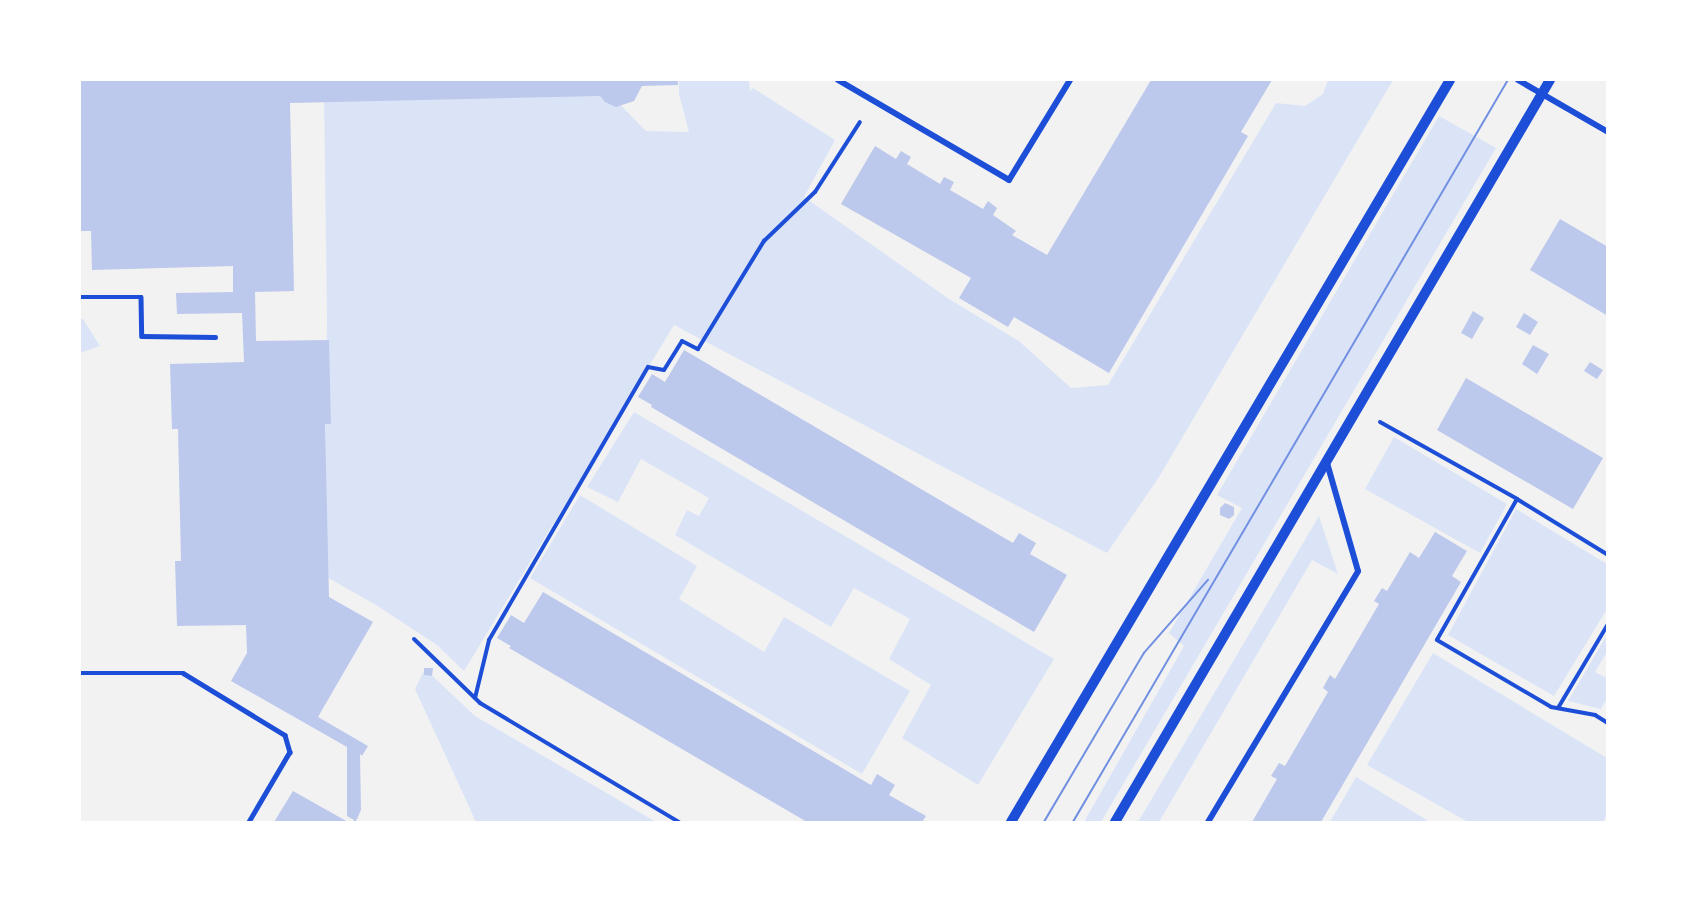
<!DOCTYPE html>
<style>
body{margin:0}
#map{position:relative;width:1687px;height:902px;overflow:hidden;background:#f2f2f2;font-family:Barlow,sans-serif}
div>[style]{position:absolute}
.green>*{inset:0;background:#dbe4f7}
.building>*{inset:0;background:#bdc9ec}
.path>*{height:4px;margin:-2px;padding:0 2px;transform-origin:2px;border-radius:2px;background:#1d4ed8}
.service>*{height:4.5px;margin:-2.25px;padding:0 2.25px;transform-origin:2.25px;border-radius:2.25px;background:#1d4ed8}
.minor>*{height:6px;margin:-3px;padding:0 3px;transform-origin:3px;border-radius:3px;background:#1d4ed8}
.tertiary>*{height:10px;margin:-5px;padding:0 5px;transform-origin:5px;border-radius:5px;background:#1d4ed8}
.tram>*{height:1.5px;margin:-0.75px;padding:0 0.75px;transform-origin:0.75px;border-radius:0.75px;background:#7290e2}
span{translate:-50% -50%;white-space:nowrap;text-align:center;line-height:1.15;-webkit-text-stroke:6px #fff;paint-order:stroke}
.frame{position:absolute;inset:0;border:81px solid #fff;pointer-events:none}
</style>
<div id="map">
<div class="green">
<div style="clip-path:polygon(679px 80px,749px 80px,750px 91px,753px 88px,835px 140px,804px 197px,949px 299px,1019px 341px,1071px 388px,1108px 385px,1276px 103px,1305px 106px,1323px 94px,1328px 80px,1393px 80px,1159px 477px,1107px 553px,674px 325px,464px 671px,437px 645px,376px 605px,323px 575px,327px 319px,324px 97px,603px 87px,646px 131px,689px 132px,679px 94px)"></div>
<div style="clip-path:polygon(1439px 116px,1496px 148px,1101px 822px,1084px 822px,1184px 646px,1169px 633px,1242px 508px,1217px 495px)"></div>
<div style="clip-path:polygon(80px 319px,83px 319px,100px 346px,80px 353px)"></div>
<div style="clip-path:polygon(634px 412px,1054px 659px,978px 785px,902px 738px,931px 685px,889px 659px,910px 619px,854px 588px,831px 627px,675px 535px,687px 510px,699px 516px,709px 498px,641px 459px,618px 502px,587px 487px)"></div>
<div style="clip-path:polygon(1394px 437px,1507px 504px,1480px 553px,1365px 489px)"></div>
<div style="clip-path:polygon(580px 495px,697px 566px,679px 599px,764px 652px,784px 617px,910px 691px,862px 774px,530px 578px)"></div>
<div style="clip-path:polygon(1516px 509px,1607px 564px,1607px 609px,1554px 696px,1448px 635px)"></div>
<div style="clip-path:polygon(1319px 516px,1338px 574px,1312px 560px,1159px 822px,1138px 822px)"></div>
<div style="clip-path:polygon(1607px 635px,1607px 652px,1595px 672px,1607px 678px,1607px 698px,1601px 709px,1568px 701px)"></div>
<div style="clip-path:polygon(1433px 653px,1607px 758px,1607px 814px,1603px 822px,1468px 822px,1367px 765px)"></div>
<div style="clip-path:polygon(425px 669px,475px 716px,656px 822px,476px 822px,415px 689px)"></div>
<div style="clip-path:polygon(1356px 777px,1427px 820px,1426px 822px,1330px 822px)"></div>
</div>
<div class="building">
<div style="clip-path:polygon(80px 80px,678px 80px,678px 85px,642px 86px,634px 101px,616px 107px,605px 102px,600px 96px,290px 103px,294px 291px,255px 292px,256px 341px,329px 340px,331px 424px,325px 424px,329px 597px,373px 622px,318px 717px,368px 746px,362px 756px,360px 754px,361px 810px,356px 821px,359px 822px,352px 822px,354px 820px,347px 816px,347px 747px,231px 681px,247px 653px,246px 625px,177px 626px,175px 561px,181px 561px,178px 429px,172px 429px,170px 364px,244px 362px,242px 313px,177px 314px,176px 293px,233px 292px,233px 266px,92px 270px,91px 231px,80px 231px)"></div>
<div style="clip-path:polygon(1151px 80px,1272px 80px,1241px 132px,1248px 136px,1109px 373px,1014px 317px,1008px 327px,959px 298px,971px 278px,841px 204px,875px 146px,896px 159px,901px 151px,911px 157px,907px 164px,940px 184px,944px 177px,954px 182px,950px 190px,983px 209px,988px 201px,997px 208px,993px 215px,1016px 231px,1012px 235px,1047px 255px)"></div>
<div style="clip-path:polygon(1560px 219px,1608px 247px,1608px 316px,1530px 270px)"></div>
<div style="clip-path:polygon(1473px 311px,1484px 318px,1472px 339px,1461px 333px)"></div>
<div style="clip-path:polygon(1524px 313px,1538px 322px,1530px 335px,1516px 327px)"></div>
<div style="clip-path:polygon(1533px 345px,1549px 354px,1537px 374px,1522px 364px)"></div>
<div style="clip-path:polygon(684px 350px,1013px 543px,1019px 533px,1036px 543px,1030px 554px,1067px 575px,1034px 632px,651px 407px,652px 405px,638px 397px,652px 374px,665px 382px)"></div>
<div style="clip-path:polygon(1590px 362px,1603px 370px,1597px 379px,1584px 371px)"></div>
<div style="clip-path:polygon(1466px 378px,1603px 458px,1573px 509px,1437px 430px)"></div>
<div style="clip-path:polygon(1225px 503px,1234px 507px,1234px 515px,1229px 519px,1220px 515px,1220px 508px)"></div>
<div style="clip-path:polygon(1435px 532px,1467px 551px,1452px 576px,1461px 582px,1321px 822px,1252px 822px,1277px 779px,1271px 776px,1279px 763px,1285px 766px,1328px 692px,1323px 688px,1330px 675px,1335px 679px,1379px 604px,1374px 601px,1382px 588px,1387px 591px,1410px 552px,1419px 558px)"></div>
<div style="clip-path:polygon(543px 592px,871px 785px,877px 774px,895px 785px,889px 795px,926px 816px,922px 822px,807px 822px,509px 648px,511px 646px,497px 638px,511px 615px,524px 623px)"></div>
<div style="clip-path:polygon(424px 668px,433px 668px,432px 676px,424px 675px)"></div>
<div style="clip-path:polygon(293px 791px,348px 822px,274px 822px)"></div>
</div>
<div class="path">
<div style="left:1380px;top:422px;width:157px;rotate:29.3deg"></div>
<div style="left:1517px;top:499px;width:162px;rotate:119.6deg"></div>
<div style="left:1437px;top:640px;width:132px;rotate:30.4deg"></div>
<div style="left:1551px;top:707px;width:45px;rotate:10.3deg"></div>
<div style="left:1595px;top:715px;width:15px;rotate:32deg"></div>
<div style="left:1517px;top:499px;width:107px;rotate:31.6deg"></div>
<div style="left:414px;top:639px;width:92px;rotate:44.1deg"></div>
<div style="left:480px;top:703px;width:232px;rotate:30.9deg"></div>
<div style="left:475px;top:698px;width:60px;rotate:-76.4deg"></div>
<div style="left:489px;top:640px;width:316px;rotate:-59.8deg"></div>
<div style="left:648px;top:367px;width:16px;rotate:11deg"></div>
<div style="left:664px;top:370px;width:34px;rotate:-58deg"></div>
<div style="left:682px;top:341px;width:18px;rotate:27deg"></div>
<div style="left:698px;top:349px;width:127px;rotate:-58.6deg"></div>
<div style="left:764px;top:241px;width:71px;rotate:-43.9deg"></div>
<div style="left:815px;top:192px;width:83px;rotate:-57.3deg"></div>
<div style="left:1558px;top:708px;width:98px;rotate:-59.2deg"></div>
</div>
<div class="service">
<div style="left:80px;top:297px;width:61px"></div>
<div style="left:141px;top:297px;width:39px;rotate:89deg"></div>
<div style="left:142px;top:336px;width:73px;rotate:0.8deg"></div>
<div style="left:80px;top:673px;width:103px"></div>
<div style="left:183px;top:673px;width:119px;rotate:31.3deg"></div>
<div style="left:285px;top:735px;width:18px;rotate:74deg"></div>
<div style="left:290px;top:752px;width:81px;rotate:120.4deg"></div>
</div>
<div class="minor">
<div style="left:838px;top:80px;width:198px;rotate:30.3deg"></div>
<div style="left:1009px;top:180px;width:117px;rotate:-58.6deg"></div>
<div style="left:1518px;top:80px;width:104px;rotate:30deg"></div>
<div style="left:1208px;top:822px;width:292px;rotate:-59.1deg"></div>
<div style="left:1358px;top:571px;width:112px;rotate:-106deg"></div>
</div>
<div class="tertiary">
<div style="left:1011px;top:822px;width:862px;rotate:-59.39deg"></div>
<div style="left:1115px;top:822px;width:860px;rotate:-59.62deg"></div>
</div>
<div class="tram">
<div style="left:1044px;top:822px;width:196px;rotate:-59.4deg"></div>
<div style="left:1144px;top:653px;width:97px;rotate:-48.8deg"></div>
<div style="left:1073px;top:822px;width:860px;rotate:-59.62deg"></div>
</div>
<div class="frame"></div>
</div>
